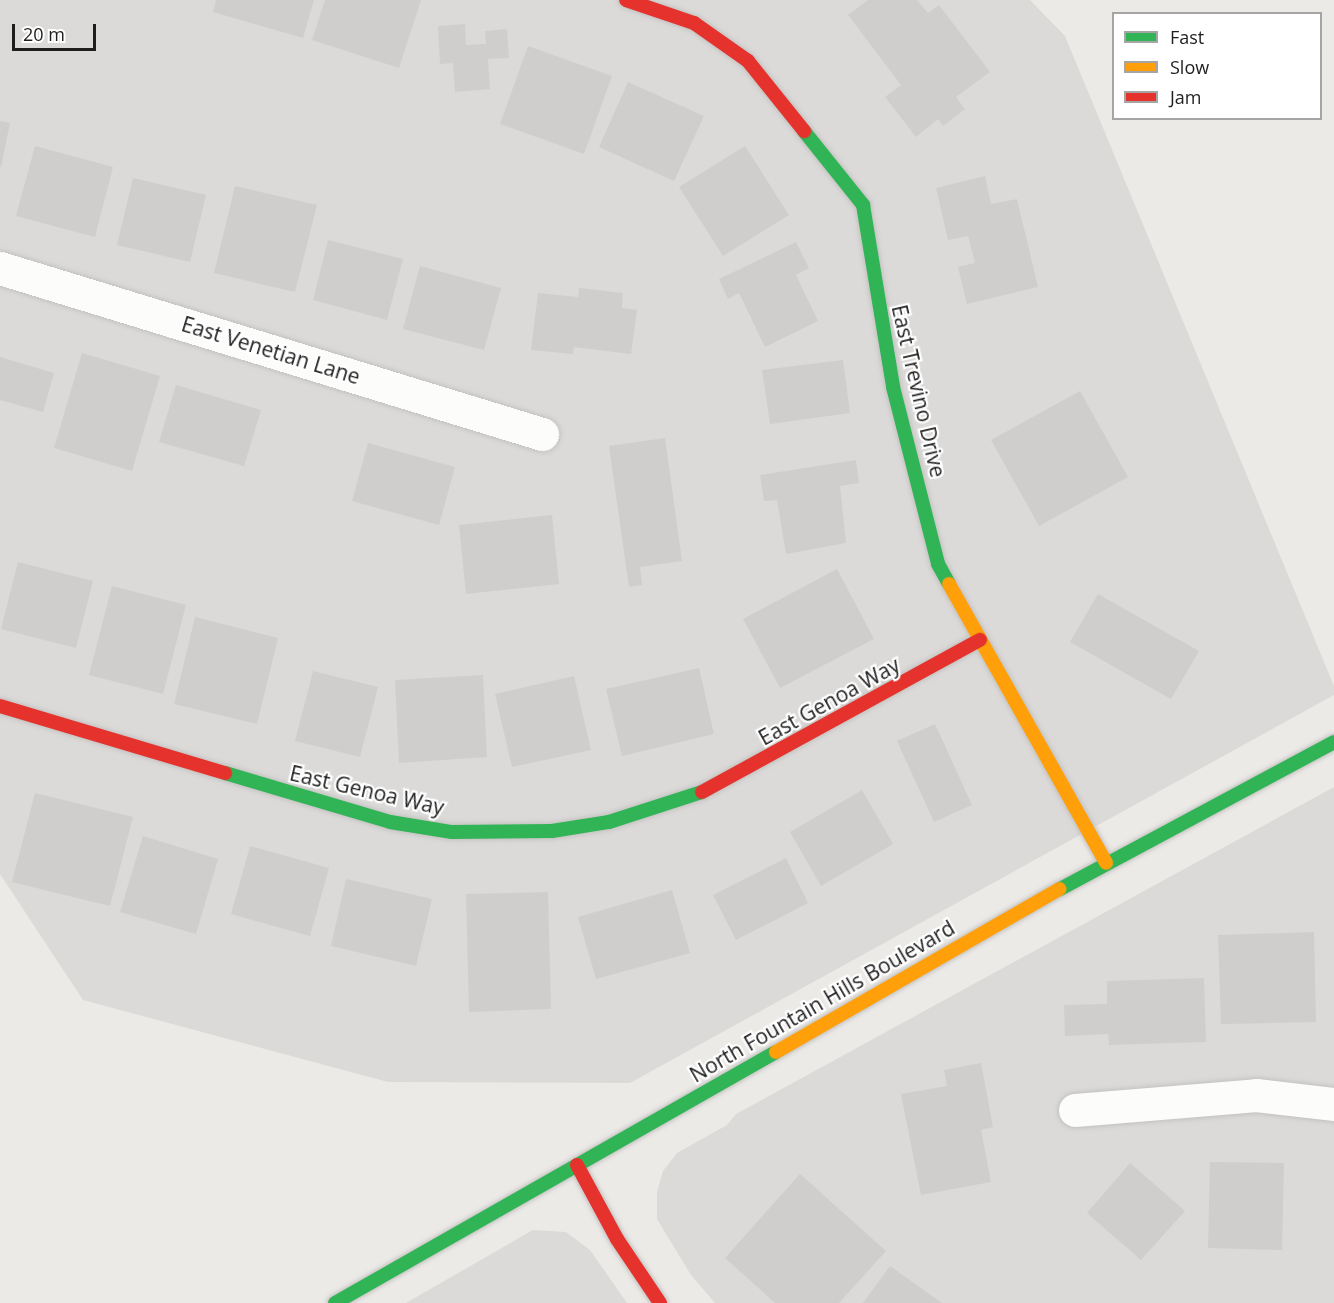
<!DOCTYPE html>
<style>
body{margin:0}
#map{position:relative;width:1334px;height:1303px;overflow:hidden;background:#eceae7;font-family:"Open Sans",sans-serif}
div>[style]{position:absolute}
.residential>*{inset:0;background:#dbdad8}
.building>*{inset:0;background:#d0cecc}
.roads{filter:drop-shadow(0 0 2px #c3c2c1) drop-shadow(0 0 2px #c3c2c1)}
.street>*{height:33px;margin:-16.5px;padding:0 16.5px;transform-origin:16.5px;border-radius:16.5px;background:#fcfcfb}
.fast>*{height:14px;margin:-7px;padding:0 7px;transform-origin:7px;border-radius:7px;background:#30b455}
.slow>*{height:14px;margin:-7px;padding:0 7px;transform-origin:7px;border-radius:7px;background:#ff9f0a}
.jam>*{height:14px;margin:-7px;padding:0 7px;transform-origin:7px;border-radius:7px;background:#e5322d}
span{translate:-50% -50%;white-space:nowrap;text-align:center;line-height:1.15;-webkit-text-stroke:4.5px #fff;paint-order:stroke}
.street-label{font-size:21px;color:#1e1e1e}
.legend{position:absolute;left:1112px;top:12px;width:210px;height:108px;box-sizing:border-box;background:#fff;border:2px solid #a5a5a5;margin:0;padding:8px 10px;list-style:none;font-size:18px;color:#1e1e1e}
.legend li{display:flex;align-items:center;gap:12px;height:30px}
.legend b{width:30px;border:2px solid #a5a5a5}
.scale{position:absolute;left:12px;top:24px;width:84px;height:27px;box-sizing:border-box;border:3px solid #1e1e1e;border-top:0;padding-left:8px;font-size:18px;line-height:21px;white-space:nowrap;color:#1e1e1e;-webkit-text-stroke:4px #fff;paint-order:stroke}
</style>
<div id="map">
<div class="residential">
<div style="clip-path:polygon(0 0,1030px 0,1065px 36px,1334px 686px,1334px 695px,630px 1083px,388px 1082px,83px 1000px,0 874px)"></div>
<div style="clip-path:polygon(1334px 787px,1334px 1303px,715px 1303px,691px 1275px,657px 1219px,657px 1192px,663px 1171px,677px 1153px,727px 1125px,736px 1114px)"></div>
<div style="clip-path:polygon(533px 1230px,566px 1232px,590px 1250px,627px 1303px,406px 1303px)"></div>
</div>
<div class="building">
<div style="clip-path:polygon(216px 0,314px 0,303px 38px,213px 12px)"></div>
<div style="clip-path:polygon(325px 0,421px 0,399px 68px,312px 40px)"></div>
<div style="clip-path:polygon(868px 0,917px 0,928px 13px,939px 5px,990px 72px,956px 97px,965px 109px,943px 126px,938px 119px,916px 137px,885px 97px,901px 85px,848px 15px)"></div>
<div style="clip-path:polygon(465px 24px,466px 45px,486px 44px,485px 31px,507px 29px,509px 58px,488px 59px,490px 89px,455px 92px,453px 63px,440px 64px,438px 26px)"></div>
<div style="clip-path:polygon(528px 46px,612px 76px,584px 154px,500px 124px)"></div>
<div style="clip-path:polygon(628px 82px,704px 116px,674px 181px,599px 147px)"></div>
<div style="clip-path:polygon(0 121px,10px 123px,1px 167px,0 167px)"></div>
<div style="clip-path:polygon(35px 146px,113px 167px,95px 237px,16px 216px)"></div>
<div style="clip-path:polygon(745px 146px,789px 215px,723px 256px,679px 187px)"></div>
<div style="clip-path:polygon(985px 176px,991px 204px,1017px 199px,1038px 287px,967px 304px,958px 267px,975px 263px,968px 236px,948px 240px,936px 188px)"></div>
<div style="clip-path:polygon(133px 178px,206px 195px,190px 262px,117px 245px)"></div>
<div style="clip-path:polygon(235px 186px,317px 205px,295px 292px,214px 273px)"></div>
<div style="clip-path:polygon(328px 240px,403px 259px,387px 320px,313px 300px)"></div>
<div style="clip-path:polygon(796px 242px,809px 268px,796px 275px,818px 321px,765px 347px,739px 293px,728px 299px,719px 279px)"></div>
<div style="clip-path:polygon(420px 266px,501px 288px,484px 350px,403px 329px)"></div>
<div style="clip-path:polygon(579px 288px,623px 293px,622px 308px,637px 310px,631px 354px,574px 347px,573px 354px,531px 350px,538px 293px,578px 297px)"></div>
<div style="clip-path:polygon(82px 353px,160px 376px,132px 471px,54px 448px)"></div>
<div style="clip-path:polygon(0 357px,54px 373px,43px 412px,0 400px)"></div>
<div style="clip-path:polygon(843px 360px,850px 413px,770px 424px,762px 370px)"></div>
<div style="clip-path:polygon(176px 385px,261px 410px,244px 466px,159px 442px)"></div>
<div style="clip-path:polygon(1080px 391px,1128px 477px,1039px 526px,991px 440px)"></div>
<div style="clip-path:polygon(665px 438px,682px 561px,640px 567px,642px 585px,629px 587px,609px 446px)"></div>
<div style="clip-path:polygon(368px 443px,455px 467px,439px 525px,352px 501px)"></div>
<div style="clip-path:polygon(856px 460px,859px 483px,840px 486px,846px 543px,786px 554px,777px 500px,764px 501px,760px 475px)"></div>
<div style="clip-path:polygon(552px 515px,559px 584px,466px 594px,459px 525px)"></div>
<div style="clip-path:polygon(18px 562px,93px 581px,76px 648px,1px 629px)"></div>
<div style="clip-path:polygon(837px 569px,874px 639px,780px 688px,743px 619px)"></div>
<div style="clip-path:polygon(112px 586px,186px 605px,163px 694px,89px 675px)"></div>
<div style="clip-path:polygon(1098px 594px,1199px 651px,1171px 699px,1070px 642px)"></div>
<div style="clip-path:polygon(195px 617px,278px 638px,257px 724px,174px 704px)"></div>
<div style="clip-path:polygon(699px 668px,714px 734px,622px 756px,606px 689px)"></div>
<div style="clip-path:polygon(313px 671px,378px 687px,360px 757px,295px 741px)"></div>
<div style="clip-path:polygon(483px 675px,487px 757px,399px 763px,395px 680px)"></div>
<div style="clip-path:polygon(574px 676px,591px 750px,512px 767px,495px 694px)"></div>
<div style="clip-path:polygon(935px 724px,972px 805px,934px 822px,897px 741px)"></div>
<div style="clip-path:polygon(862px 790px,893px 844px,821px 886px,790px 832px)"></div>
<div style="clip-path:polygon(35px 793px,133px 817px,110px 906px,12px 882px)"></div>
<div style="clip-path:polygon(143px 836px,218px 859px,196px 934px,120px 912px)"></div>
<div style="clip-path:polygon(250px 846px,329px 868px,310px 936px,231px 914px)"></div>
<div style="clip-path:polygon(786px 858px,808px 903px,736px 940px,713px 895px)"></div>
<div style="clip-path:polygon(346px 879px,432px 899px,416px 966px,331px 946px)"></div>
<div style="clip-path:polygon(672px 890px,690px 953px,596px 979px,578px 917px)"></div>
<div style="clip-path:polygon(548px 892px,551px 1009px,469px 1012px,466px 894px)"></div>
<div style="clip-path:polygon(1314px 932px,1316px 1022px,1221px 1024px,1218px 935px)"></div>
<div style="clip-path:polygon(1204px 978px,1206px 1042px,1109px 1045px,1108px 1034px,1065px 1036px,1064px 1005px,1107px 1004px,1107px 981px)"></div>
<div style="clip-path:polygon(981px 1063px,993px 1127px,981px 1130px,991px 1182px,921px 1195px,901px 1094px,947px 1086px,944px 1070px)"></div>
<div style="clip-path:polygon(1210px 1162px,1284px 1163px,1282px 1250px,1208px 1248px)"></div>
<div style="clip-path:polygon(1130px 1163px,1185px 1211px,1141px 1260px,1087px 1213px)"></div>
<div style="clip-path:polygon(800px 1174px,886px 1251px,839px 1303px,775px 1303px,725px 1258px)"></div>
<div style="clip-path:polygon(890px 1266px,942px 1303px,863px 1303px)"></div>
</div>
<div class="roads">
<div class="street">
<div style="left:0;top:268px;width:567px;rotate:17.03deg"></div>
<div style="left:1075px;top:1110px;width:182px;rotate:-4.7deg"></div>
<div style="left:1256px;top:1095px;width:79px;rotate:6.6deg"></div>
</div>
<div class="fast">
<div style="left:804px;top:131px;width:95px;rotate:51.4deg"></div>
<div style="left:863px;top:205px;width:184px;rotate:80.6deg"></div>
<div style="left:893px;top:387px;width:183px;rotate:75.7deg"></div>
<div style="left:938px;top:564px;width:23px;rotate:61deg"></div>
<div style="left:225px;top:773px;width:172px;rotate:16.5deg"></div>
<div style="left:390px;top:822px;width:63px;rotate:9.2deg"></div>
<div style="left:452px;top:832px;width:100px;rotate:-0.6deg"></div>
<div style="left:552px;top:831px;width:58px;rotate:-9deg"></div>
<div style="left:609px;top:822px;width:98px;rotate:-17.9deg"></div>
<div style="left:1060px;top:889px;width:311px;rotate:-28.2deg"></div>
<div style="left:335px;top:1303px;width:507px;rotate:-29.65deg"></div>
</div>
<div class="slow">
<div style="left:949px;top:584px;width:320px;rotate:60.6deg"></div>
<div style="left:776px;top:1052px;width:327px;rotate:-29.9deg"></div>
</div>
<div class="jam">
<div style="left:626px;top:0;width:72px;rotate:18.7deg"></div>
<div style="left:694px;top:23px;width:66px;rotate:35.1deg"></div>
<div style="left:748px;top:61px;width:90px;rotate:51.3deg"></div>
<div style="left:0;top:706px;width:235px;rotate:16.6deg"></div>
<div style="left:702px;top:792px;width:317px;rotate:-28.7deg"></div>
<div style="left:577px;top:1165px;width:84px;rotate:61.6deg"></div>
<div style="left:617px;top:1239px;width:77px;rotate:56.1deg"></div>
</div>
</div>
<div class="street-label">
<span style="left:271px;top:350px;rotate:17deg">East Venetian Lane</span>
<span style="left:919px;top:391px;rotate:77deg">East Trevino Drive</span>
<span style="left:829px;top:701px;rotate:-29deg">East Genoa Way</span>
<span style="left:367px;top:790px;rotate:13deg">East Genoa Way</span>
<span style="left:822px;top:1001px;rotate:-30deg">North Fountain Hills Boulevard</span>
</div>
<ul class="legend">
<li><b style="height:8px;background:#30b455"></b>Fast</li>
<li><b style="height:8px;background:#ff9f0a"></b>Slow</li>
<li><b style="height:8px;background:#e5322d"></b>Jam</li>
</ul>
<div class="scale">20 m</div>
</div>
